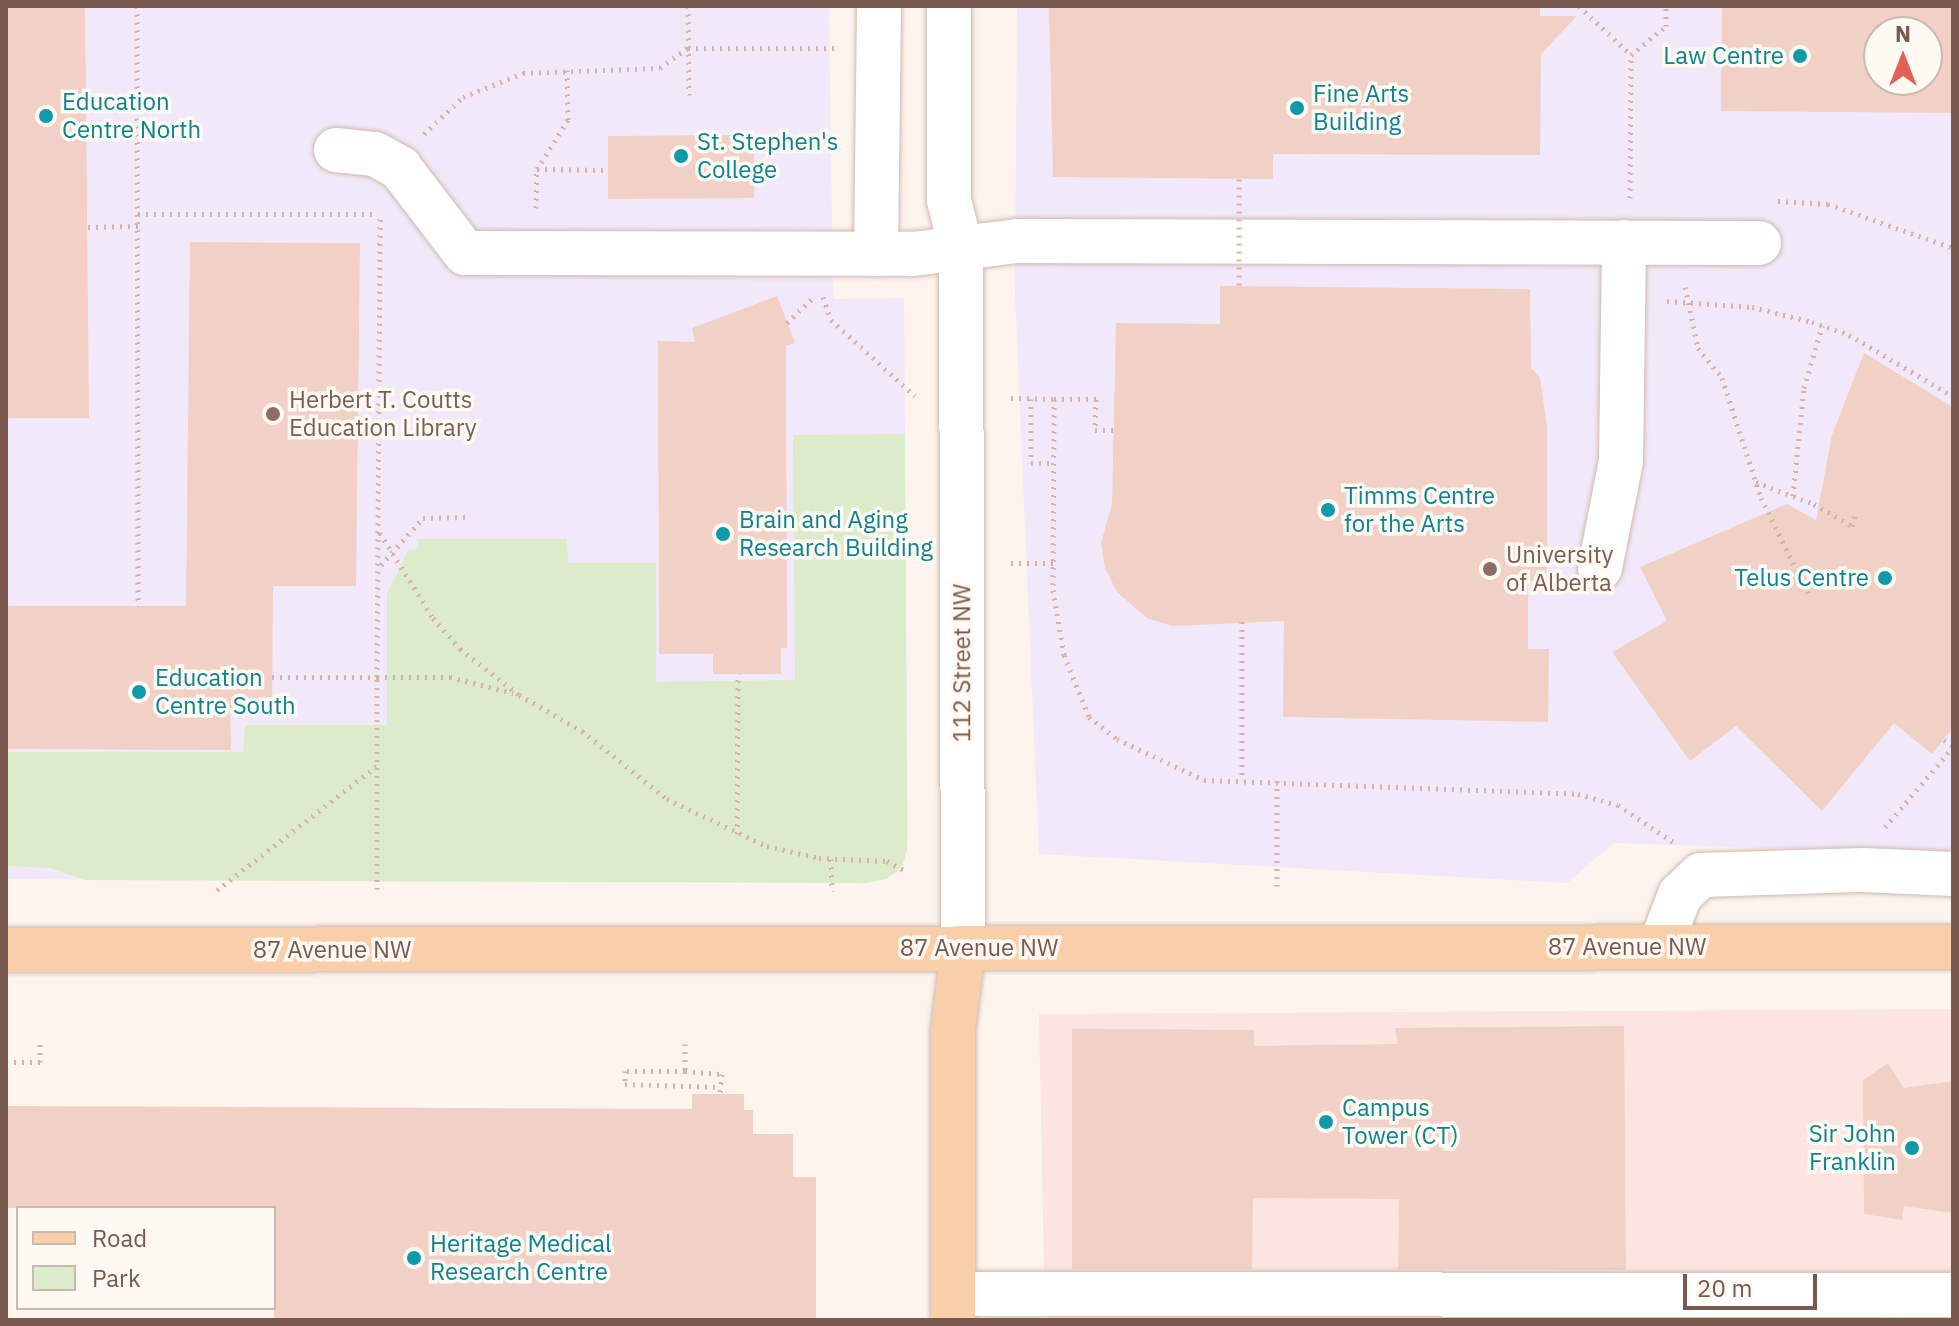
<!DOCTYPE html>
<style>
body{margin:0}
#map{position:relative;width:1959px;height:1326px;overflow:hidden;background:#fcf4ed;font-family:"IBM Plex Sans",sans-serif}
div>[style]{position:absolute}
.commercial>*{inset:0;background:#fce5e1}
.education>*{inset:0;background:#f1e9f9}
.green>*{inset:0;background:#dcebca}
.building>*{inset:0;background:#f1d0c5}
.path>*{height:5px;margin-top:-2.5px;transform-origin:0;background:repeating-linear-gradient(90deg,#d7b3a7 0 2px,transparent 0 8px)}
.roads{filter:drop-shadow(0 0 2px #d0bab1) drop-shadow(0 0 2px #d0bab1)}
.minor>*{height:44px;margin:-22px;padding:0 22px;transform-origin:22px;border-radius:22px;background:#fff}
.major>*{height:44px;margin:-22px;padding:0 22px;transform-origin:22px;border-radius:22px;background:#f8cfa8}
.path-bridge>*{height:5px;margin-top:-2.5px;transform-origin:0;background:repeating-linear-gradient(90deg,#d7b3a7 0 2px,transparent 0 8px)}
.dots>*{width:22px;height:22px;translate:-50% -50%;box-sizing:border-box;border:4px solid #fff9f3;border-radius:50%}
span{translate:-50% -50%;white-space:nowrap;text-align:center;line-height:1.15;-webkit-text-stroke:7px #fff9f3;paint-order:stroke}
.culture-label{font-size:24px;color:#0d838f}
.right{translate:-100% -50%;text-align:right}
.left{translate:0 -50%;text-align:left}
.education-label{font-size:24px;color:#785e54}
.street-label{font-size:24px;color:#79584e}
.frame{position:absolute;inset:0;border:8px solid #79584e;pointer-events:none}
.legend{position:absolute;left:16px;top:1206px;width:260px;height:104px;box-sizing:border-box;background:#fff9f3;border:2px solid #c9b9b1;margin:0;padding:10px 14px;list-style:none;font-size:24px;color:#79584e}
.legend li{display:flex;align-items:center;gap:16px;height:40px}
.legend b{width:40px;border:2px solid #c9b9b1}
.north{position:absolute;left:1863px;top:16px;width:80px;height:80px;box-sizing:border-box;background:#fff9f3;border:2px solid #c9b9b1;border-radius:50%;rotate:0deg;font-size:22px;font-weight:700;line-height:32px;text-align:center;color:#79584e}
.north::after{content:'';display:block;margin:auto;width:28px;height:36px;background:#e26156;clip-path:polygon(50% 0,100% 100%,50% 72%,0 100%)}
.scale{position:absolute;left:1683px;top:1274px;width:134px;height:36px;box-sizing:border-box;border:4px solid #79584e;border-top:0;padding-left:10px;font-size:24px;line-height:28px;white-space:nowrap;color:#79584e;-webkit-text-stroke:6px #fff9f3;paint-order:stroke}
</style>
<div id="map">
<div class="commercial">
<div style="clip-path:polygon(1953px 1009px,1953px 1281px,1896px 1281px,1895px 1320px,1045px 1320px,1039px 1014px)"></div>
</div>
<div class="education">
<div style="clip-path:polygon(6px 6px,829px 6px,833px 299px,904px 298px,908px 838px,897px 873px,865px 883px,6px 879px)"></div>
<div style="clip-path:polygon(evenodd,1017px 6px,1953px 6px,1953px 854px,1614px 843px,1567px 883px,1039px 854px,1015px 294px,1017px 6px,1879px 32px,1927px 32px,1927px 80px,1879px 80px,1879px 32px)"></div>
</div>
<div class="green">
<div style="clip-path:polygon(905px 434px,907px 850px,902px 867px,887px 879px,865px 883px,85px 880px,50px 868px,6px 866px,6px 752px,243px 752px,245px 725px,387px 725px,387px 594px,408px 550px,418px 549px,418px 539px,567px 539px,568px 563px,656px 563px,656px 682px,795px 680px,793px 435px)"></div>
</div>
<div class="building">
<div style="clip-path:polygon(6px 6px,85px 6px,89px 418px,6px 418px)"></div>
<div style="clip-path:polygon(1049px 6px,1540px 6px,1540px 16px,1577px 16px,1541px 54px,1540px 155px,1273px 154px,1273px 179px,1053px 177px)"></div>
<div style="clip-path:polygon(evenodd,1722px 6px,1953px 6px,1953px 113px,1721px 111px,1722px 6px,1879px 32px,1927px 32px,1927px 80px,1879px 80px,1879px 32px)"></div>
<div style="clip-path:polygon(748px 135px,748px 143px,754px 143px,754px 198px,608px 199px,608px 136px)"></div>
<div style="clip-path:polygon(190px 242px,360px 243px,356px 586px,273px 586px,272px 707px,230px 708px,231px 750px,6px 749px,6px 606px,186px 606px)"></div>
<div style="clip-path:polygon(1220px 286px,1530px 289px,1531px 368px,1540px 378px,1547px 426px,1547px 581px,1528px 581px,1528px 649px,1549px 649px,1548px 722px,1283px 717px,1284px 621px,1172px 626px,1147px 618px,1117px 592px,1105px 568px,1101px 543px,1112px 504px,1116px 323px,1220px 324px)"></div>
<div style="clip-path:polygon(777px 296px,795px 343px,786px 346px,787px 648px,781px 648px,781px 674px,713px 674px,713px 654px,659px 654px,658px 341px,695px 342px,692px 328px)"></div>
<div style="clip-path:polygon(1864px 353px,1953px 407px,1953px 728px,1932px 754px,1894px 723px,1822px 811px,1736px 726px,1690px 761px,1612px 652px,1667px 621px,1640px 567px,1787px 504px,1816px 520px,1832px 435px)"></div>
<div style="clip-path:polygon(1624px 1026px,1626px 1270px,1398px 1269px,1399px 1199px,1253px 1198px,1252px 1269px,1072px 1269px,1072px 1029px,1254px 1030px,1254px 1046px,1398px 1044px,1395px 1028px)"></div>
<div style="clip-path:polygon(1888px 1063px,1904px 1088px,1953px 1081px,1953px 1213px,1904px 1206px,1902px 1220px,1864px 1214px,1863px 1080px)"></div>
<div style="clip-path:polygon(692px 1094px,744px 1094px,744px 1110px,753px 1110px,753px 1134px,793px 1134px,793px 1177px,816px 1177px,816px 1320px,274px 1320px,274px 1208px,6px 1208px,6px 1106px,692px 1109px)"></div>
</div>
<div class="path">
<div style="left:137px;top:6px;width:600px;rotate:89.9deg"></div>
<div style="left:688px;top:6px;width:89px;rotate:89.4deg"></div>
<div style="left:1579px;top:6px;width:71px;rotate:43.3deg"></div>
<div style="left:567px;top:70px;width:50px;rotate:88.9deg"></div>
<div style="left:568px;top:120px;width:58px;rotate:122.3deg"></div>
<div style="left:537px;top:169px;width:72px;rotate:0.8deg"></div>
<div style="left:424px;top:134px;width:54px;rotate:-43.5deg"></div>
<div style="left:463px;top:97px;width:65px;rotate:-21.8deg"></div>
<div style="left:523px;top:73px;width:137px;rotate:-2.1deg"></div>
<div style="left:660px;top:68px;width:34px;rotate:-36deg"></div>
<div style="left:688px;top:48px;width:146px"></div>
<div style="left:1630px;top:198px;width:143px;rotate:-89.6deg"></div>
<div style="left:1631px;top:55px;width:45px;rotate:-39.6deg"></div>
<div style="left:1666px;top:26px;width:20px;rotate:-90deg"></div>
<div style="left:1778px;top:201px;width:50px;rotate:3.4deg"></div>
<div style="left:1828px;top:204px;width:133px;rotate:19.4deg"></div>
<div style="left:536px;top:208px;width:39px;rotate:-89deg"></div>
<div style="left:138px;top:214px;width:239px"></div>
<div style="left:88px;top:227px;width:50px;rotate:-1.1deg"></div>
<div style="left:1685px;top:287px;width:62px;rotate:78deg"></div>
<div style="left:1698px;top:348px;width:38px;rotate:51deg"></div>
<div style="left:1722px;top:378px;width:126px;rotate:72deg"></div>
<div style="left:1761px;top:498px;width:110px;rotate:63.7deg"></div>
<div style="left:823px;top:297px;width:24px;rotate:71deg"></div>
<div style="left:831px;top:320px;width:113px;rotate:42.1deg"></div>
<div style="left:1667px;top:301px;width:85px;rotate:4deg"></div>
<div style="left:1752px;top:307px;width:62px;rotate:14deg"></div>
<div style="left:1812px;top:322px;width:39px;rotate:19deg"></div>
<div style="left:1849px;top:335px;width:121px;rotate:30.4deg"></div>
<div style="left:787px;top:323px;width:35px;rotate:-44deg"></div>
<div style="left:1011px;top:398px;width:43px;rotate:1.3deg"></div>
<div style="left:1054px;top:399px;width:191px;rotate:90.3deg"></div>
<div style="left:1053px;top:590px;width:66px;rotate:80.4deg"></div>
<div style="left:1064px;top:655px;width:67px;rotate:68deg"></div>
<div style="left:1089px;top:717px;width:36px;rotate:38deg"></div>
<div style="left:1117px;top:739px;width:96px;rotate:25.2deg"></div>
<div style="left:1204px;top:780px;width:374px;rotate:2.1deg"></div>
<div style="left:1578px;top:794px;width:41px;rotate:15.4deg"></div>
<div style="left:1618px;top:805px;width:66px;rotate:33.9deg"></div>
<div style="left:1031px;top:399px;width:64px;rotate:90deg"></div>
<div style="left:1031px;top:463px;width:22px"></div>
<div style="left:1054px;top:399px;width:42px"></div>
<div style="left:1096px;top:399px;width:31px;rotate:92deg"></div>
<div style="left:1095px;top:430px;width:19px"></div>
<div style="left:1756px;top:482px;width:62px;rotate:20.8deg"></div>
<div style="left:1814px;top:504px;width:44px;rotate:30.1deg"></div>
<div style="left:1852px;top:526px;width:11px;rotate:-75deg"></div>
<div style="left:1793px;top:496px;width:109px;rotate:-84.2deg"></div>
<div style="left:1804px;top:388px;width:65px;rotate:-73.8deg"></div>
<div style="left:380px;top:533px;width:100px;rotate:58.1deg"></div>
<div style="left:433px;top:618px;width:41px;rotate:48.9deg"></div>
<div style="left:460px;top:649px;width:75px;rotate:37.9deg"></div>
<div style="left:519px;top:695px;width:73px;rotate:29.7deg"></div>
<div style="left:582px;top:731px;width:109px;rotate:38.7deg"></div>
<div style="left:667px;top:799px;width:110px;rotate:25.2deg"></div>
<div style="left:767px;top:846px;width:53px;rotate:13deg"></div>
<div style="left:819px;top:858px;width:68px;rotate:2.5deg"></div>
<div style="left:887px;top:861px;width:21px;rotate:28deg"></div>
<div style="left:1011px;top:563px;width:42px"></div>
<div style="left:381px;top:565px;width:63px;rotate:-48.2deg"></div>
<div style="left:423px;top:518px;width:42px;rotate:-1.4deg"></div>
<div style="left:1242px;top:621px;width:159px;rotate:90deg"></div>
<div style="left:272px;top:677px;width:105px"></div>
<div style="left:377px;top:677px;width:460px;rotate:-89.6deg"></div>
<div style="left:1944px;top:740px;width:11px;rotate:34deg"></div>
<div style="left:1277px;top:781px;width:105px;rotate:90deg"></div>
<div style="left:1885px;top:827px;width:105px;rotate:-49.6deg"></div>
<div style="left:737px;top:834px;width:160px;rotate:-89.6deg"></div>
<div style="left:831px;top:859px;width:32px;rotate:88deg"></div>
<div style="left:377px;top:889px;width:212px;rotate:-90deg"></div>
<div style="left:377px;top:677px;width:73px"></div>
<div style="left:450px;top:677px;width:65px;rotate:14.3deg"></div>
<div style="left:217px;top:890px;width:202px;rotate:-37.8deg"></div>
<div style="left:685px;top:1044px;width:27px;rotate:90deg"></div>
<div style="left:685px;top:1071px;width:60px;rotate:180deg"></div>
<div style="left:625px;top:1071px;width:13px;rotate:90deg"></div>
<div style="left:625px;top:1084px;width:96px;rotate:1.8deg"></div>
<div style="left:6px;top:1062px;width:34px"></div>
<div style="left:40px;top:1062px;width:21px;rotate:-90deg"></div>
<div style="left:685px;top:1071px;width:37px;rotate:5deg"></div>
<div style="left:722px;top:1074px;width:20px;rotate:96deg"></div>
</div>
<div class="roads">
<div class="minor">
<div style="left:949px;top:6px;width:194px;rotate:90deg"></div>
<div style="left:949px;top:200px;width:50px;rotate:76.2deg"></div>
<div style="left:961px;top:249px;width:700px;rotate:89.84deg"></div>
<div style="left:336px;top:150px;width:39px;rotate:6deg"></div>
<div style="left:375px;top:154px;width:29px;rotate:29deg"></div>
<div style="left:400px;top:168px;width:107px;rotate:52.6deg"></div>
<div style="left:465px;top:253px;width:448px;rotate:0.1deg"></div>
<div style="left:913px;top:254px;width:105px;rotate:-7.1deg"></div>
<div style="left:1017px;top:241px;width:742px;rotate:0.15deg"></div>
<div style="left:876px;top:254px;width:248px;rotate:-89.3deg"></div>
<div style="left:1600px;top:568px;width:109px;rotate:-78.9deg"></div>
<div style="left:1621px;top:461px;width:219px;rotate:-89.2deg"></div>
<div style="left:1660px;top:947px;width:56px;rotate:-69deg"></div>
<div style="left:1680px;top:895px;width:29px;rotate:-44deg"></div>
<div style="left:1701px;top:875px;width:163px;rotate:-1.8deg"></div>
<div style="left:1864px;top:870px;width:89px;rotate:2.6deg"></div>
<div style="left:953px;top:1294px;width:1000px;rotate:0.06deg"></div>
</div>
<div class="major">
<div style="left:6px;top:950px;width:1947px;rotate:-0.09deg"></div>
<div style="left:953px;top:1320px;width:289px;rotate:-90deg"></div>
<div style="left:953px;top:1031px;width:83px;rotate:-83deg"></div>
</div>
</div>
<div class="path-bridge">
<div style="left:1239px;top:179px;width:108px;rotate:90deg"></div>
</div>
<div class="dots">
<div style="left:1800px;top:56px;background:#0f9aa8"></div>
<div style="left:1297px;top:108px;background:#0f9aa8"></div>
<div style="left:46px;top:116px;background:#0f9aa8"></div>
<div style="left:681px;top:156px;background:#0f9aa8"></div>
<div style="left:273px;top:414px;background:#8d6e63"></div>
<div style="left:1328px;top:510px;background:#0f9aa8"></div>
<div style="left:723px;top:534px;background:#0f9aa8"></div>
<div style="left:1490px;top:569px;background:#8d6e63"></div>
<div style="left:1885px;top:578px;background:#0f9aa8"></div>
<div style="left:139px;top:692px;background:#0f9aa8"></div>
<div style="left:1326px;top:1122px;background:#0f9aa8"></div>
<div style="left:1912px;top:1148px;background:#0f9aa8"></div>
<div style="left:414px;top:1258px;background:#0f9aa8"></div>
</div>
<div class="culture-label">
<span class="right" style="left:1784px;top:56px">Law Centre</span>
<span class="left" style="left:1313px;top:108px">Fine Arts<br>Building</span>
<span class="left" style="left:62px;top:116px">Education<br>Centre North</span>
<span class="left" style="left:697px;top:156px">St. Stephen's<br>College</span>
<span class="left" style="left:1344px;top:510px">Timms Centre<br>for the Arts</span>
<span class="left" style="left:739px;top:534px">Brain and Aging<br>Research Building</span>
<span class="right" style="left:1869px;top:578px">Telus Centre</span>
<span class="left" style="left:155px;top:692px">Education<br>Centre South</span>
<span class="left" style="left:1342px;top:1122px">Campus<br>Tower (CT)</span>
<span class="right" style="left:1896px;top:1148px">Sir John<br>Franklin</span>
<span class="left" style="left:430px;top:1258px">Heritage Medical<br>Research Centre</span>
</div>
<div class="education-label">
<span class="left" style="left:289px;top:414px">Herbert T. Coutts<br>Education Library</span>
<span class="left" style="left:1506px;top:569px">University<br>of Alberta</span>
</div>
<div class="street-label">
<span style="left:962px;top:663px;rotate:-90deg">112 Street NW</span>
<span style="left:1627px;top:947px">87 Avenue NW</span>
<span style="left:979px;top:948px">87 Avenue NW</span>
<span style="left:332px;top:950px">87 Avenue NW</span>
</div>
<div class="frame"></div>
<ul class="legend">
<li><b style="height:10px;background:#f8cfa8"></b>Road</li>
<li><b style="height:22px;background:#dcebca"></b>Park</li>
</ul>
<div class="north">N</div>
<div class="scale">20 m</div>
</div>
